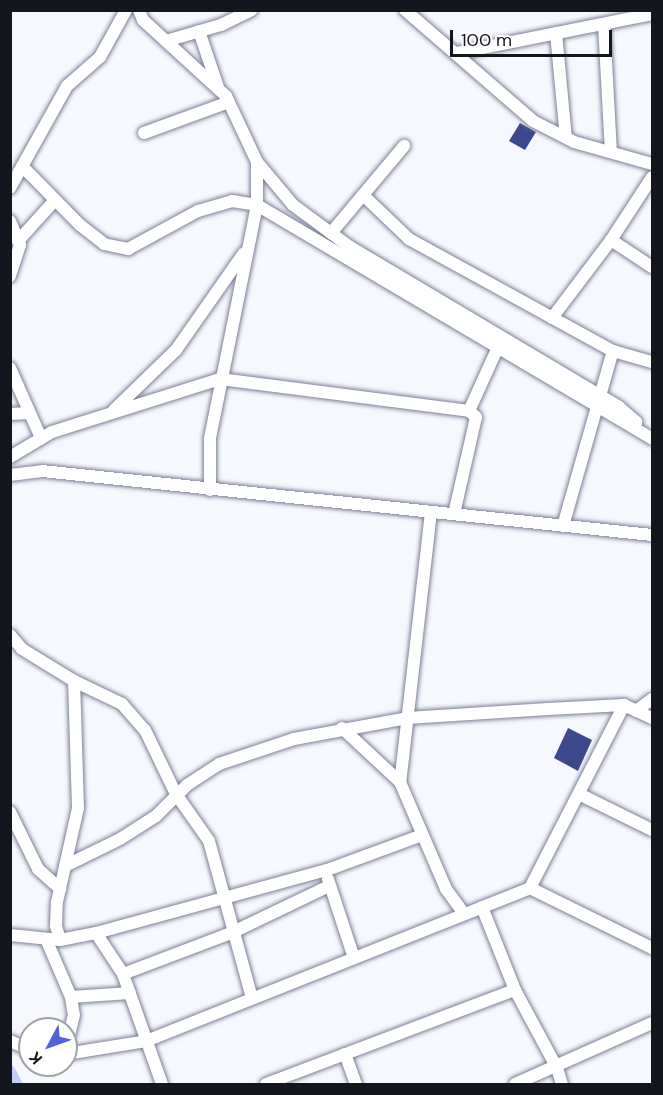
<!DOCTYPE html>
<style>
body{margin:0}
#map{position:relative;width:663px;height:1095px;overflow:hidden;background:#f6f8fd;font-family:"DM Sans",sans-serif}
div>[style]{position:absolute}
.green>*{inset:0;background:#c3cffb}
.building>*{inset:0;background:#3d498d}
.roads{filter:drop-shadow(0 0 2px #7a8096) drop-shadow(0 0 2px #7a8096)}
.minor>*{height:12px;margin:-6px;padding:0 6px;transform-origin:6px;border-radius:6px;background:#fff}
span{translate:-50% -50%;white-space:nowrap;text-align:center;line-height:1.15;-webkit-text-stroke:6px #fff;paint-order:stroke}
.frame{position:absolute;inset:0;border:12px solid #14161e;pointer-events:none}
.north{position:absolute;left:18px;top:1017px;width:60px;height:60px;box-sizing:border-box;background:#fff;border:2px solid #a1a2a5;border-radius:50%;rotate:229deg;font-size:16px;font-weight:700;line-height:24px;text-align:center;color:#14161e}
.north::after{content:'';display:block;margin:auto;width:21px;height:27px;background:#5362d9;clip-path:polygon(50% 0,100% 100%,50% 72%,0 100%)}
.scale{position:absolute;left:450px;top:30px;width:162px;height:27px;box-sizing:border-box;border:3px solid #14161e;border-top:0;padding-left:8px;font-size:18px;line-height:21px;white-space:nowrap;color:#14161e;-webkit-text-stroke:4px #fff;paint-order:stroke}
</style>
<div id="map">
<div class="green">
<div style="clip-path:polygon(10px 1062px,16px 1070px,23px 1084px,11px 1084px)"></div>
</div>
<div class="building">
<div style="clip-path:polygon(520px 123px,536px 132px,525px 150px,509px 141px)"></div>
<div style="clip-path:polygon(568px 728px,592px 740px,578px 771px,554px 758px)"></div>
</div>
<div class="roads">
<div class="minor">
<div style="left:139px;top:10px;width:11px;rotate:68deg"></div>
<div style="left:143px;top:20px;width:113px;rotate:42.5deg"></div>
<div style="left:226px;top:96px;width:73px;rotate:64.8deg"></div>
<div style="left:257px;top:162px;width:43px;rotate:90deg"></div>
<div style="left:257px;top:205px;width:239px;rotate:101.4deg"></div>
<div style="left:210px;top:439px;width:51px;rotate:90deg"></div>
<div style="left:405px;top:10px;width:169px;rotate:40.9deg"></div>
<div style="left:533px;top:121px;width:46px;rotate:27.1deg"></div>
<div style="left:574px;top:142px;width:81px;rotate:15.8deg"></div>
<div style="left:604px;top:24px;width:128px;rotate:86.9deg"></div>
<div style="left:199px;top:31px;width:59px;rotate:71.3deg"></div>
<div style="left:556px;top:33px;width:105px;rotate:84.6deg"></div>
<div style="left:166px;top:41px;width:57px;rotate:-16.2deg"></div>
<div style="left:221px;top:25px;width:34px;rotate:-26deg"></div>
<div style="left:457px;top:53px;width:199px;rotate:-11.3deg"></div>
<div style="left:144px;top:133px;width:90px;rotate:-20deg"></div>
<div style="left:257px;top:162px;width:56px;rotate:50.1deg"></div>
<div style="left:293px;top:205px;width:71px;rotate:36.4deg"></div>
<div style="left:350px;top:247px;width:313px;rotate:30.7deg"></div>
<div style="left:619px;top:407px;width:23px;rotate:41deg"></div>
<div style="left:22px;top:166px;width:83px;rotate:45.5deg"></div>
<div style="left:80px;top:225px;width:31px;rotate:38deg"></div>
<div style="left:104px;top:244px;width:25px;rotate:12deg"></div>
<div style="left:128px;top:249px;width:80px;rotate:-28.5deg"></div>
<div style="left:198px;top:211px;width:35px;rotate:-16deg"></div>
<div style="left:232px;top:201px;width:25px;rotate:9deg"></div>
<div style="left:257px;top:205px;width:459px;rotate:30.6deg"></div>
<div style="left:10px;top:188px;width:117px;rotate:-60.8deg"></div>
<div style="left:67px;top:86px;width:44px;rotate:-41.3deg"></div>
<div style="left:100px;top:57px;width:54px;rotate:-61deg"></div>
<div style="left:363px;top:195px;width:64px;rotate:43.7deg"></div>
<div style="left:409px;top:239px;width:233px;rotate:28.8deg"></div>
<div style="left:613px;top:351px;width:41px;rotate:15.8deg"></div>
<div style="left:10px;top:221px;width:26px;rotate:67deg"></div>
<div style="left:20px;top:245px;width:33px;rotate:108deg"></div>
<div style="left:331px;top:233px;width:114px;rotate:-50deg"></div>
<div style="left:611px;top:240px;width:49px;rotate:33.4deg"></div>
<div style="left:18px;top:241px;width:55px;rotate:-47.9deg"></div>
<div style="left:552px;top:318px;width:98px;rotate:-52.9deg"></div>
<div style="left:611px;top:240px;width:75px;rotate:-56.9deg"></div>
<div style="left:10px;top:368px;width:77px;rotate:66.1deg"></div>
<div style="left:114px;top:410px;width:86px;rotate:-44.1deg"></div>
<div style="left:176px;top:350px;width:118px;rotate:-55deg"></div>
<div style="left:10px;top:414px;width:19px;rotate:-3deg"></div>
<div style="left:10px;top:457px;width:49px;rotate:-30.8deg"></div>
<div style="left:52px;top:432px;width:176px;rotate:-17.5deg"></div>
<div style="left:220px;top:379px;width:251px;rotate:7.3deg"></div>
<div style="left:469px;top:411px;width:70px;rotate:-65.6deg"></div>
<div style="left:10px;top:475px;width:32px;rotate:-7deg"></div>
<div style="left:42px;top:471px;width:613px;rotate:5.99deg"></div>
<div style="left:431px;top:512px;width:272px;rotate:96.5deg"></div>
<div style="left:400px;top:782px;width:116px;rotate:66.7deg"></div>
<div style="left:446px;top:889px;width:31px;rotate:54deg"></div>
<div style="left:454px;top:514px;width:99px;rotate:-77.2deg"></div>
<div style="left:476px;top:417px;width:9px;rotate:-139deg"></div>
<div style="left:563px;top:526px;width:182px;rotate:-74.1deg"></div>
<div style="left:10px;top:635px;width:18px;rotate:49deg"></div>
<div style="left:22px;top:649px;width:61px;rotate:31.6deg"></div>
<div style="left:74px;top:681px;width:53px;rotate:25.6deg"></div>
<div style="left:122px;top:704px;width:35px;rotate:49deg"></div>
<div style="left:145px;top:730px;width:71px;rotate:64.2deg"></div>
<div style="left:176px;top:794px;width:57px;rotate:54.9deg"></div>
<div style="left:209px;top:841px;width:163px;rotate:74.7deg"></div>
<div style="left:636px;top:711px;width:20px;rotate:-37deg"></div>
<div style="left:342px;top:728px;width:79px;rotate:43deg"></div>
<div style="left:579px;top:794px;width:81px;rotate:26.3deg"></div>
<div style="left:10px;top:812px;width:64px;rotate:63.8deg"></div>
<div style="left:38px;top:869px;width:30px;rotate:42deg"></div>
<div style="left:65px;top:866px;width:61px;rotate:-26.1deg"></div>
<div style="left:120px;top:839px;width:43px;rotate:-32.6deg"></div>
<div style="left:156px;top:816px;width:44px;rotate:-45deg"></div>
<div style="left:187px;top:785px;width:38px;rotate:-33deg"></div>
<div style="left:219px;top:764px;width:79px;rotate:-18.4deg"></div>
<div style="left:294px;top:739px;width:115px;rotate:-10.5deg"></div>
<div style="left:407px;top:718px;width:141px;rotate:-3.7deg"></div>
<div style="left:548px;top:709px;width:76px;rotate:-3deg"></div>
<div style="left:624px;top:705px;width:31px;rotate:25deg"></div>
<div style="left:328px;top:879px;width:83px;rotate:71.8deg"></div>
<div style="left:530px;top:888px;width:136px;rotate:26.2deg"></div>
<div style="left:482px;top:907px;width:89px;rotate:68.3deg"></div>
<div style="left:515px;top:990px;width:89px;rotate:61.7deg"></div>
<div style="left:557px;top:1068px;width:17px;rotate:73deg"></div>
<div style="left:96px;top:933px;width:239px;rotate:-15.3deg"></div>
<div style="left:327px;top:870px;width:101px;rotate:-20.2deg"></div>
<div style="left:10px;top:935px;width:50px;rotate:5.7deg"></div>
<div style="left:60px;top:940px;width:37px;rotate:-11deg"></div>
<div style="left:96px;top:933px;width:49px;rotate:56.6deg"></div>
<div style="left:123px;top:974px;width:117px;rotate:70.5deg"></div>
<div style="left:46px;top:939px;width:63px;rotate:66.7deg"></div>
<div style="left:71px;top:997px;width:18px;rotate:81deg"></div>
<div style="left:74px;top:1015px;width:33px;rotate:104deg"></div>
<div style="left:60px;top:940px;width:15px;rotate:-106deg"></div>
<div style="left:56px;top:926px;width:24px;rotate:-88deg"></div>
<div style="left:57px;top:902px;width:96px;rotate:-77.4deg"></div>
<div style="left:78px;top:808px;width:127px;rotate:-91.8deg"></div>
<div style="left:123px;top:974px;width:116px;rotate:-20.8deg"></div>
<div style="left:231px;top:933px;width:109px;rotate:-25.6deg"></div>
<div style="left:71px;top:997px;width:59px;rotate:-3.9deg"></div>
<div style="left:10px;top:1041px;width:22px;rotate:24deg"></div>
<div style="left:66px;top:1054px;width:81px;rotate:-9.2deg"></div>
<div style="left:146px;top:1041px;width:413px;rotate:-21.7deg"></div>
<div style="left:530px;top:888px;width:206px;rotate:-62.8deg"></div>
<div style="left:345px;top:1054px;width:32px;rotate:70deg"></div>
<div style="left:266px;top:1084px;width:266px;rotate:-20.7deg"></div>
<div style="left:515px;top:1084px;width:150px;rotate:-24deg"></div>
</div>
</div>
<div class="frame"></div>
<div class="north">K</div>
<div class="scale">100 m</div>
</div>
